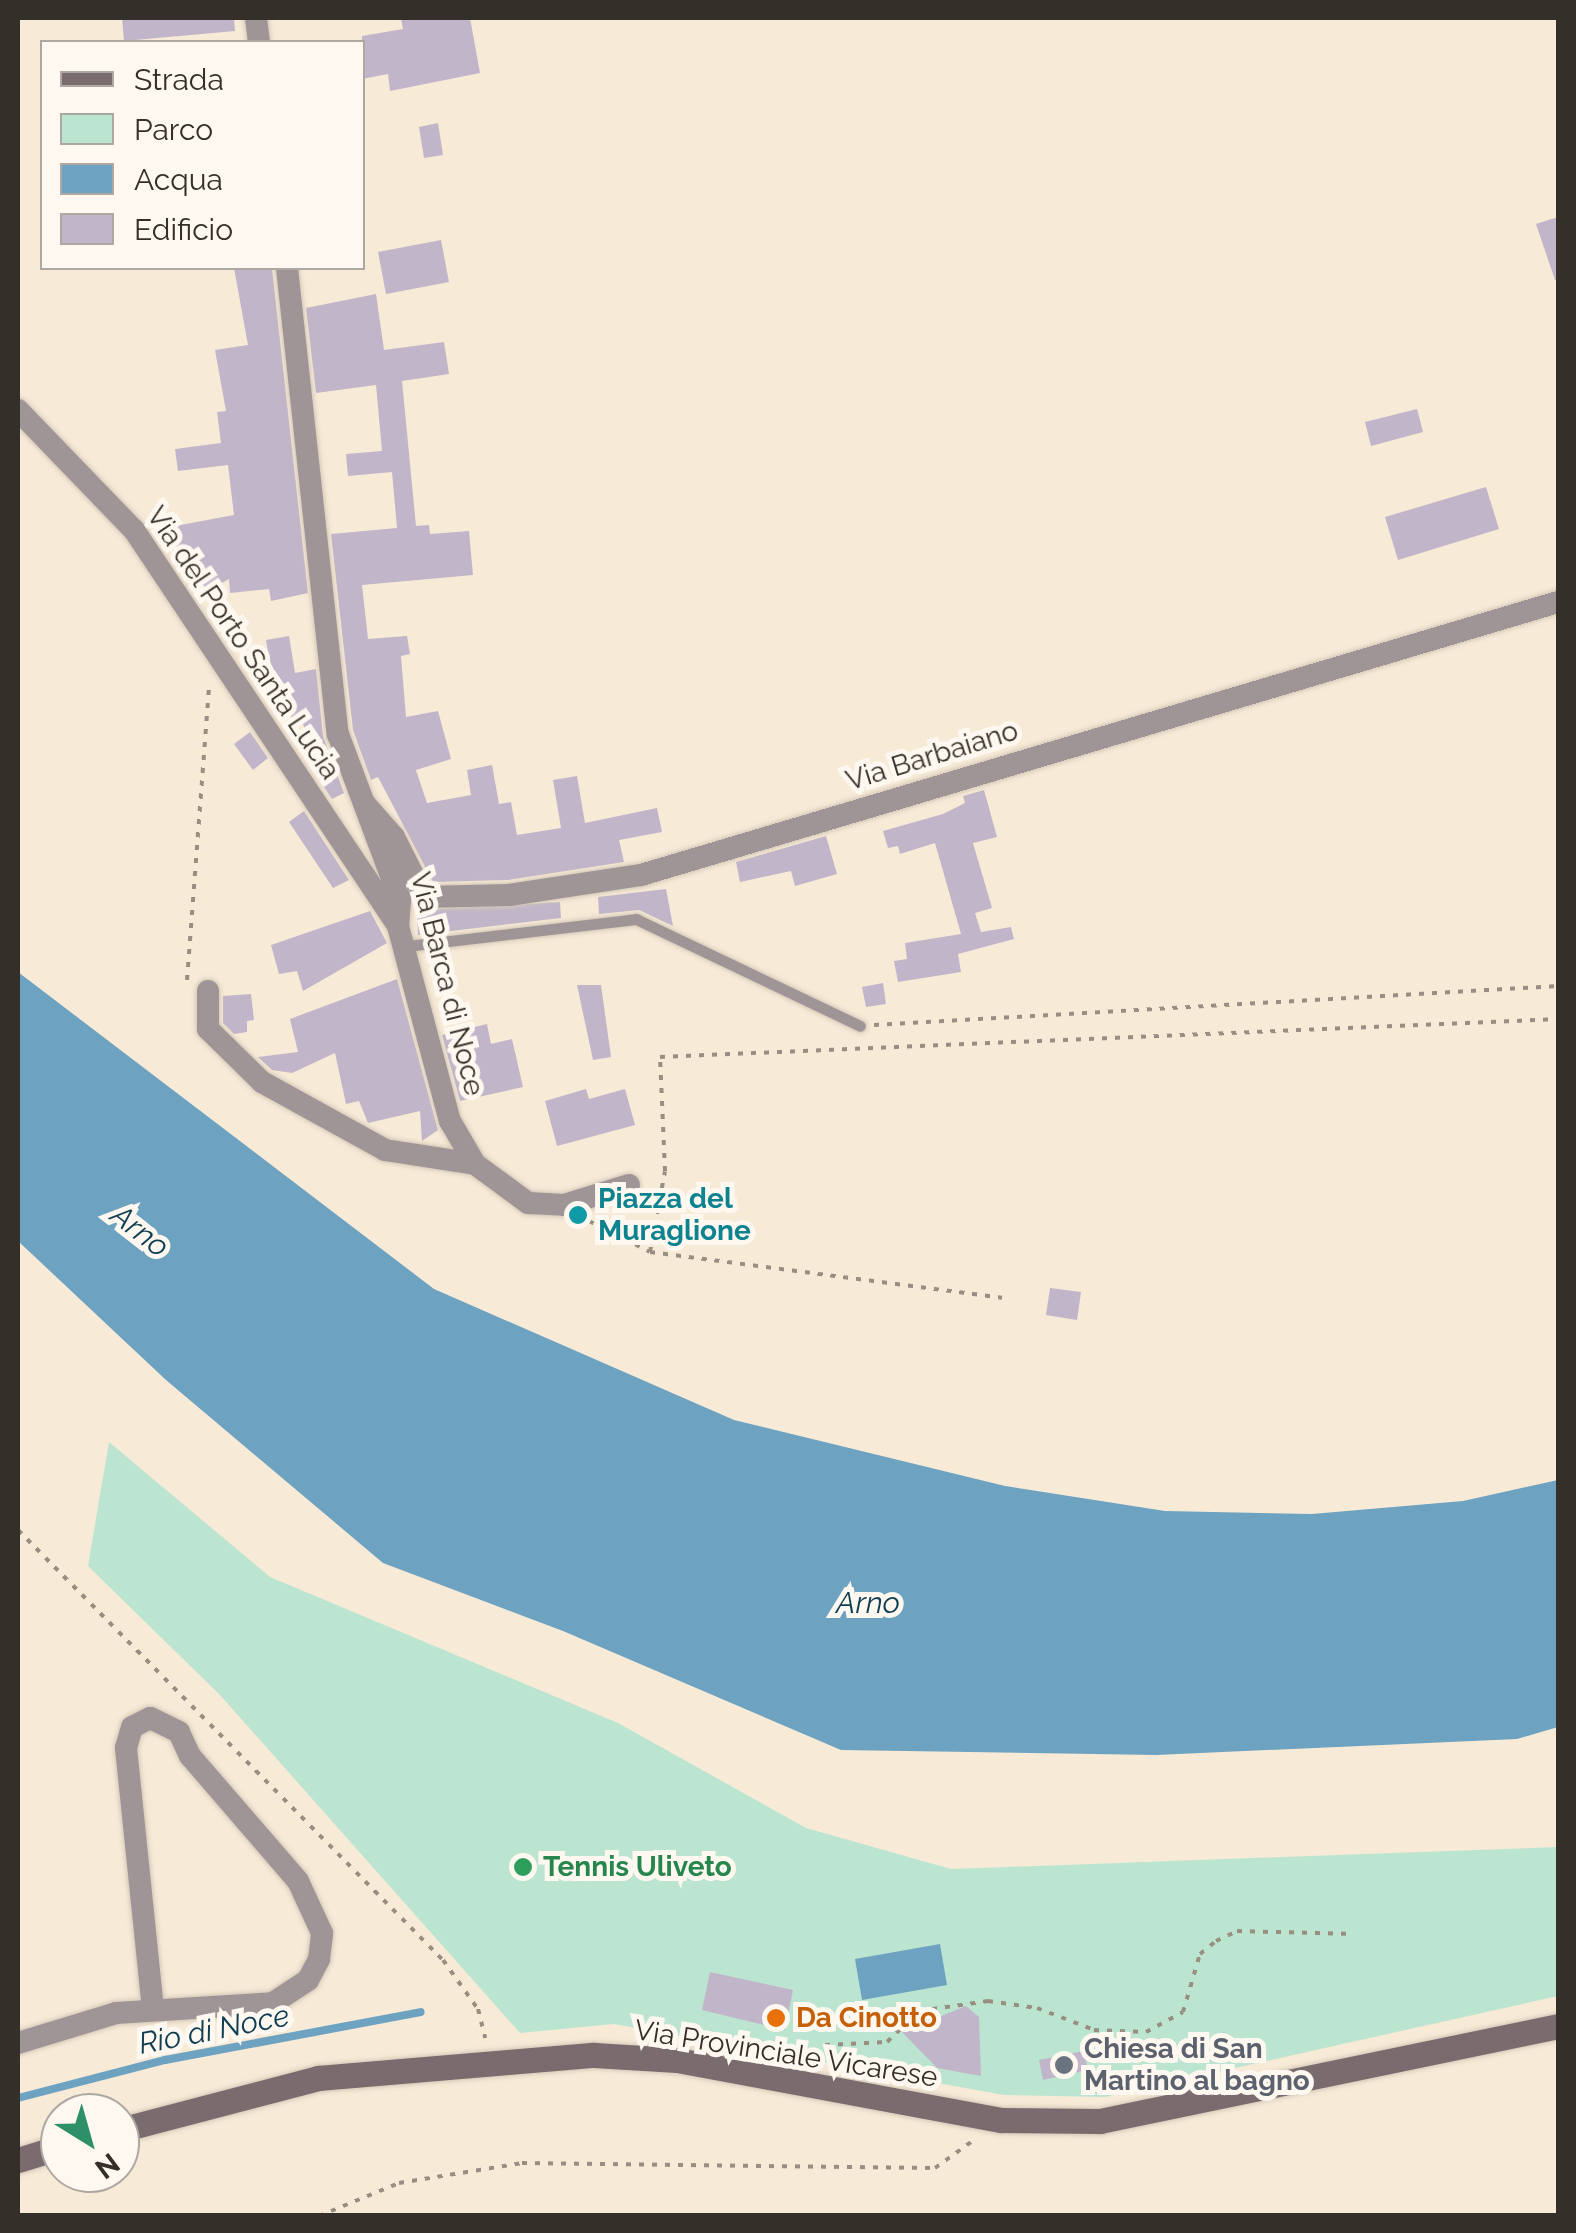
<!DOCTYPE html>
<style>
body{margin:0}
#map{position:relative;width:1576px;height:2233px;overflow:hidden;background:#f7ead7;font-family:Raleway,sans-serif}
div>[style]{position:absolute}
.green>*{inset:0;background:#bbe5d0}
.water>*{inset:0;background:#6da2c0}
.stream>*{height:8px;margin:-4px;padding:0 4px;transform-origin:4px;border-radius:4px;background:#6da2c0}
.building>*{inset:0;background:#c1b6c9}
.path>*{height:4px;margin-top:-2px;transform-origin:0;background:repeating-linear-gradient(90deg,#988f82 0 5px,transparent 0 13px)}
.roads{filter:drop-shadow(0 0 2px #d4c8b8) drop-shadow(0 0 2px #d4c8b8)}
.service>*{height:11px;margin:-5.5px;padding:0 5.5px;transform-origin:5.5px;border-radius:5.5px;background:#9f9596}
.minor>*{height:22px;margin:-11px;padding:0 11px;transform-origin:11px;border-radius:11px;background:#9f9596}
.secondary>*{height:25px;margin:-12.5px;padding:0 12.5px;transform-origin:12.5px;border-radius:12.5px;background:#7a6b6e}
.dots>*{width:28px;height:28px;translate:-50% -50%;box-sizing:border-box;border:5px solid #fef8f1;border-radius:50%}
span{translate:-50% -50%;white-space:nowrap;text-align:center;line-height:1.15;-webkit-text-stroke:10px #fef8f1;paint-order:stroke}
.street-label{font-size:28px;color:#342f28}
.culture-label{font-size:28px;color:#0d838f;font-weight:700}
.left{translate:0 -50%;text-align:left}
.leisure-label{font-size:28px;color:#27864d;font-weight:700}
.food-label{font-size:28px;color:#c56008;font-weight:700}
.worship-label{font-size:28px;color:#5b616d;font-weight:700}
.water-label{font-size:30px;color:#0f3d52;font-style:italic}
.frame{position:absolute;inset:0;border:20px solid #342f28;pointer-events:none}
.legend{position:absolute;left:40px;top:40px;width:325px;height:230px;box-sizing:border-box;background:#fef8f1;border:2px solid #ada8a1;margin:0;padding:12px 18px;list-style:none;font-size:30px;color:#342f28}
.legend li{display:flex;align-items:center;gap:20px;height:50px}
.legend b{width:50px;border:2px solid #ada8a1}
.north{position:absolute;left:40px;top:2093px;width:100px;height:100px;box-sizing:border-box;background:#fef8f1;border:2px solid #ada8a1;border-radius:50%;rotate:143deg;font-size:28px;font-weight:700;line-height:40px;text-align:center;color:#342f28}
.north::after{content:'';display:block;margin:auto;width:35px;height:45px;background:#2e9069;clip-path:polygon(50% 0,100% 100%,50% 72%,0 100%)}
</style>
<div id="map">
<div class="green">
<div style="clip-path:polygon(109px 1442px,270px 1577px,618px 1723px,806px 1828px,951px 1869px,1558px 1847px,1558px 1996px,1105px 2097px,1004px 2095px,614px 2024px,520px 2033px,220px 1695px,88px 1566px)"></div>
</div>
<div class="water">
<div style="clip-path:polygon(18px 972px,434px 1289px,734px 1420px,1005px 1486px,1165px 1511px,1312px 1514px,1463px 1501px,1558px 1480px,1558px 1727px,1517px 1739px,1156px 1755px,841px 1750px,563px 1631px,383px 1563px,166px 1380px,18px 1241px)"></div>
<div style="clip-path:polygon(940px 1944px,947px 1985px,862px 2000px,855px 1959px)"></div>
</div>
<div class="stream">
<div style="left:18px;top:2098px;width:152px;rotate:-14.5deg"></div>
<div style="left:165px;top:2060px;width:260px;rotate:-10.6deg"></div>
</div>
<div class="building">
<div style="clip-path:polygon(122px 18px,234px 18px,235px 31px,124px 41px)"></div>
<div style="clip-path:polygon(401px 18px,470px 18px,480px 73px,390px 91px,388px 74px,362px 79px,362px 36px,403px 29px)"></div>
<div style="clip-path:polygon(438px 123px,443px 155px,424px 158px,419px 127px)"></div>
<div style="clip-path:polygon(1558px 217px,1558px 280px,1555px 280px,1536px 224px)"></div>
<div style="clip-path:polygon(441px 240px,449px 282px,386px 294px,378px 252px)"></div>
<div style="clip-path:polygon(234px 268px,272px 268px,308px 593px,271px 601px,269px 589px,230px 593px,229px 579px,201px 595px,159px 529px,234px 515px,228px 465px,178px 471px,175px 449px,221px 443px,217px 412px,226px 411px,215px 350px,248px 345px)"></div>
<div style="clip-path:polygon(376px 294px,384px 350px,444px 342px,449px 374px,402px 381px,416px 526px,429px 525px,430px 534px,469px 531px,473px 575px,362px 585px,368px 639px,407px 636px,410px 654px,401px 656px,406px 717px,438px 711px,451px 759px,416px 770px,427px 803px,471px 795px,467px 770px,492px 765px,499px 804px,511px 802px,517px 835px,561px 828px,553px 780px,577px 776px,585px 823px,657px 808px,662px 832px,619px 840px,624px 862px,508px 880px,433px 882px,378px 777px,371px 780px,353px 730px,331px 534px,397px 528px,392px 472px,348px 476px,346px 454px,382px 451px,376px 385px,316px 393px,306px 308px)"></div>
<div style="clip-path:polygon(1417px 409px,1423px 432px,1371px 446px,1365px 422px)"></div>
<div style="clip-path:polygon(1486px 487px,1499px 529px,1398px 560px,1385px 517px)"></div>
<div style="clip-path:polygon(289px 636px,295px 673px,316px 669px,323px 736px,344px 793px,332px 799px,307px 762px,318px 757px,301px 720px,293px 722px,269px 658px,266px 640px)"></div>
<div style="clip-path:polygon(250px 732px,268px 758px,253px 770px,234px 744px)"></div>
<div style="clip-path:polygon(984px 790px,997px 837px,973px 843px,992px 908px,975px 913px,981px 932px,1011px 927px,1014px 939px,958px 954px,961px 972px,898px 982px,894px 961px,907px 959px,905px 943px,961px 934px,935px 843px,900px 854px,898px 846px,888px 848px,883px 831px,943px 814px,965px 803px,963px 796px)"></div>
<div style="clip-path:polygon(304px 811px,349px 880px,333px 888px,289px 822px)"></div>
<div style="clip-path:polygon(826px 836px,837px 874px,795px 886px,791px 871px,740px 882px,736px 862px)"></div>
<div style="clip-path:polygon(666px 889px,673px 926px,639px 910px,599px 914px,598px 897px)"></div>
<div style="clip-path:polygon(560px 902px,561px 918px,418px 935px,417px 910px)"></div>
<div style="clip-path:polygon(370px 911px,387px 943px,303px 991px,297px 971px,279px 974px,271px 945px)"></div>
<div style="clip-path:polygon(397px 979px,438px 1130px,422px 1141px,420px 1111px,368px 1123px,359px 1101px,346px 1104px,335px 1053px,292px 1073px,272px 1070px,258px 1057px,298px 1052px,290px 1019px)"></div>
<div style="clip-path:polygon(883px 983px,886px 1004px,866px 1007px,862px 987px)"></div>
<div style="clip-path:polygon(577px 985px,601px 985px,611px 1057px,593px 1060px)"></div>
<div style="clip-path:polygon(251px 994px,254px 1020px,247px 1021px,247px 1032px,234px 1034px,223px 1023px,223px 996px)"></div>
<div style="clip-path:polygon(487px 1024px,491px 1044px,512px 1039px,523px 1087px,460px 1101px,442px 1035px)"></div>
<div style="clip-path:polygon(586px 1089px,589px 1099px,625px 1089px,635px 1125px,557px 1146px,545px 1101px)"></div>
<div style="clip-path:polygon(1050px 1288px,1081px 1292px,1077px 1320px,1046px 1315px)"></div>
<div style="clip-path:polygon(710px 1972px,793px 1990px,785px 2030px,702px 2010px)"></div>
<div style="clip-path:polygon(966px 2006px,979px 2017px,981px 2076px,937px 2068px,902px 2032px)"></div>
<div style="clip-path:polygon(1084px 2051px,1088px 2070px,1043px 2080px,1039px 2060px)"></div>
</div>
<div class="path">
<div style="left:187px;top:980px;width:296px;rotate:-85.7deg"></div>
<div style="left:874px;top:1025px;width:685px;rotate:-3.26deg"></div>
<div style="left:589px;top:1221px;width:68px;rotate:26.9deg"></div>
<div style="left:650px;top:1252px;width:355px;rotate:7.4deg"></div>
<div style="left:650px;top:1252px;width:82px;rotate:-79.5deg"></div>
<div style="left:665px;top:1171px;width:114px;rotate:-92.5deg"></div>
<div style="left:660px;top:1057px;width:899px;rotate:-2.42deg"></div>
<div style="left:18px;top:1530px;width:605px;rotate:45.34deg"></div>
<div style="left:443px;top:1960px;width:60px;rotate:54.5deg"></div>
<div style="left:478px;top:2009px;width:30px;rotate:76deg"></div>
<div style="left:825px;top:2045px;width:62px;rotate:-2.8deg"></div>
<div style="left:887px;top:2042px;width:45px;rotate:-44.1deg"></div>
<div style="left:919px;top:2011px;width:70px;rotate:-8.2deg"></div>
<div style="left:988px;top:2001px;width:49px;rotate:8.1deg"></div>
<div style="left:1037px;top:2008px;width:61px;rotate:21.1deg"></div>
<div style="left:1094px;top:2030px;width:52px;rotate:2.2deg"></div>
<div style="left:1146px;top:2032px;width:42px;rotate:-28.4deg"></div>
<div style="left:1183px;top:2012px;width:60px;rotate:-73.7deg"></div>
<div style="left:1200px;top:1954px;width:21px;rotate:-39deg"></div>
<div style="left:1216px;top:1941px;width:23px;rotate:-25deg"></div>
<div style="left:1237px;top:1931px;width:117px;rotate:1.5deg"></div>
<div style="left:319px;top:2216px;width:87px;rotate:-22.4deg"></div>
<div style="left:399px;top:2183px;width:125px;rotate:-9.2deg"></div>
<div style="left:522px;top:2163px;width:413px;rotate:0.7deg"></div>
<div style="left:935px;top:2168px;width:49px;rotate:-35.9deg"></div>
</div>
<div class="roads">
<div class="service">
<div style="left:407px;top:946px;width:231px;rotate:-6.7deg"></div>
<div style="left:636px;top:919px;width:248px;rotate:25.5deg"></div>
</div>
<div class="minor">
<div style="left:256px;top:18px;width:24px;rotate:83deg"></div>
<div style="left:287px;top:268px;width:469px;rotate:83.8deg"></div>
<div style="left:338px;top:734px;width:177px;rotate:69.5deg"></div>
<div style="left:400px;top:900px;width:26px;rotate:94deg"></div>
<div style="left:398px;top:926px;width:202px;rotate:75.1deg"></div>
<div style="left:450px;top:1121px;width:50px;rotate:59.8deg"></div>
<div style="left:475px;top:1164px;width:66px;rotate:36.3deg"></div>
<div style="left:528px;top:1203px;width:36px;rotate:3deg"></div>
<div style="left:564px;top:1205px;width:68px;rotate:-17.1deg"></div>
<div style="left:18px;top:410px;width:167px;rotate:46deg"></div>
<div style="left:134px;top:530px;width:476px;rotate:56.3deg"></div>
<div style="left:364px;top:803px;width:45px;rotate:48.6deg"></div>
<div style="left:394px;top:837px;width:67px;rotate:63.4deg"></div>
<div style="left:424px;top:897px;width:85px;rotate:-1.3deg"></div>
<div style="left:509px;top:895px;width:134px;rotate:-8.6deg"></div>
<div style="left:641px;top:875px;width:957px;rotate:-16.58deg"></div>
<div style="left:208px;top:991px;width:38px;rotate:90deg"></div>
<div style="left:208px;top:1029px;width:76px;rotate:44.5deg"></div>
<div style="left:262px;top:1082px;width:141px;rotate:28.9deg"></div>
<div style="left:385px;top:1150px;width:91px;rotate:8.8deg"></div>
<div style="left:18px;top:2043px;width:102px;rotate:-17deg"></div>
<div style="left:116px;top:2013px;width:157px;rotate:-3.6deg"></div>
<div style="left:273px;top:2003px;width:42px;rotate:-33.3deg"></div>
<div style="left:308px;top:1980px;width:24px;rotate:-62deg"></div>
<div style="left:319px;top:1959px;width:26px;rotate:-83deg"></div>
<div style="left:322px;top:1933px;width:57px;rotate:-114.8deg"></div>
<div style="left:298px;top:1881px;width:165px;rotate:-130.8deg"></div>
<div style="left:190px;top:1756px;width:26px;rotate:-115deg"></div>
<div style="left:179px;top:1732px;width:32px;rotate:-154deg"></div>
<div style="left:150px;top:1718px;width:20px;rotate:153deg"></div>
<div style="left:132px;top:1727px;width:22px;rotate:106deg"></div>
<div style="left:126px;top:1748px;width:263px;rotate:84.1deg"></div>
</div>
<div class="secondary">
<div style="left:120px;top:2130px;width:205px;rotate:-14.7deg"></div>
<div style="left:318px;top:2078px;width:277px;rotate:-4.8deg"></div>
<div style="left:594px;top:2055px;width:83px;rotate:3.4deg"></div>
<div style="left:677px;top:2060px;width:330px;rotate:10.5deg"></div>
<div style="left:1001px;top:2120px;width:99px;rotate:0.6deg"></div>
<div style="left:1100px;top:2121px;width:468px;rotate:-11.7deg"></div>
<div style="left:18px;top:2160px;width:44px;rotate:-17.2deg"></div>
</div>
</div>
<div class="dots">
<div style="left:578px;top:1215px;background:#0f9aa8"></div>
<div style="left:523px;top:1867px;background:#2e9e5b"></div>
<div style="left:776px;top:2018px;background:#e8710a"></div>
<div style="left:1064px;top:2065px;background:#6b7280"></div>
</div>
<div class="street-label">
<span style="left:243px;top:643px;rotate:56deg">Via del Porto Santa Lucia</span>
<span style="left:932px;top:756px;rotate:-17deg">Via Barbaiano</span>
<span style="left:447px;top:984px;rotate:76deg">Via Barca di Noce</span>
<span style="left:786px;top:2054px;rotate:9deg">Via Provinciale Vicarese</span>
</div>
<div class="culture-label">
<span class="left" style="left:598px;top:1215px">Piazza del<br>Muraglione</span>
</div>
<div class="leisure-label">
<span class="left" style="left:543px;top:1867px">Tennis Uliveto</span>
</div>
<div class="food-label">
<span class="left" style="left:796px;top:2018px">Da Cinotto</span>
</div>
<div class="worship-label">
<span class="left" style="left:1084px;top:2065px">Chiesa di San<br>Martino al bagno</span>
</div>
<div class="water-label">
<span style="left:140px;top:1231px;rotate:38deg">Arno</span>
<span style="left:868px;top:1603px">Arno</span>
<span style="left:214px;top:2030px;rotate:-11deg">Rio di Noce</span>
</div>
<div class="frame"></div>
<ul class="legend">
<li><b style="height:12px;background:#7a6b6e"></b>Strada</li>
<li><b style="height:28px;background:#bbe5d0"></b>Parco</li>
<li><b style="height:28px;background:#6da2c0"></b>Acqua</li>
<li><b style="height:28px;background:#c1b6c9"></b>Edificio</li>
</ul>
<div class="north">N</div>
</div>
